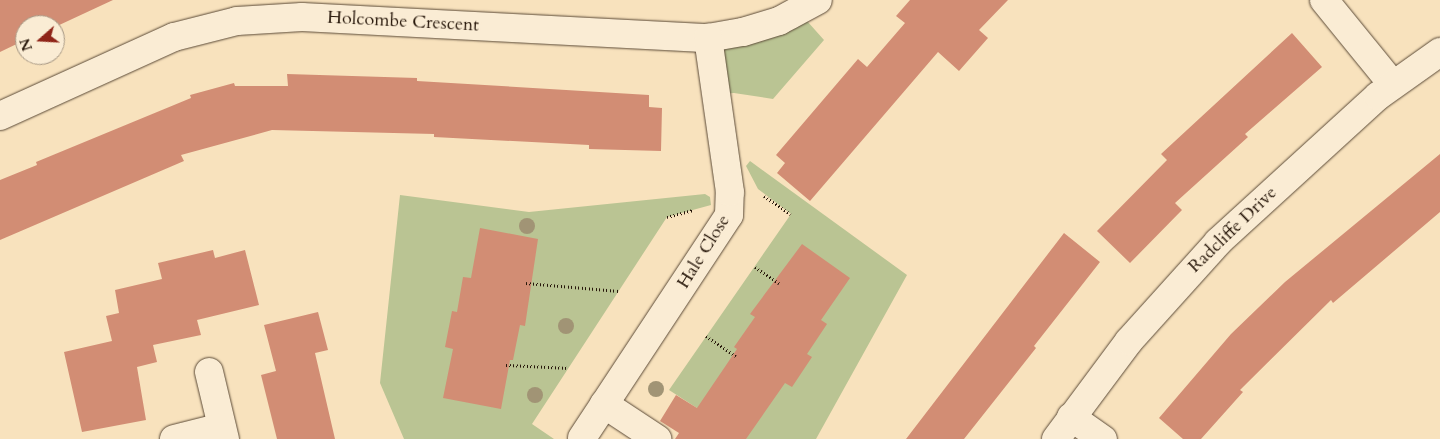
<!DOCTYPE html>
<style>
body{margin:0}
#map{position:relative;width:1440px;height:439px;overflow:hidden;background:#f8e2bd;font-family:Cardo,serif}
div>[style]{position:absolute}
.green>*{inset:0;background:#bac493}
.building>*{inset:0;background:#d28d74}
.path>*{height:3px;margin-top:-1.5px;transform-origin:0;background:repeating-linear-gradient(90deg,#27170a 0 1px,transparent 0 3.5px)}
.roads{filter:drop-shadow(0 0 1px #5b4a37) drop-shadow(0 0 1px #5b4a37)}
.minor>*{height:28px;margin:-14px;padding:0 14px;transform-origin:14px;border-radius:14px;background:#faecd4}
.trees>*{width:16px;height:16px;margin:-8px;border-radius:50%;background:#a19475}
span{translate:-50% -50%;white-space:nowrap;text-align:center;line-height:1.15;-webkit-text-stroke:4px #faecd4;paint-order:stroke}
.street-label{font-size:18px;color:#27170a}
.north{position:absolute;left:15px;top:15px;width:50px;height:50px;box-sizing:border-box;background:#faecd4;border:1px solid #a69783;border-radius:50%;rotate:251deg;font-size:14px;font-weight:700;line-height:20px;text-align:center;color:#27170a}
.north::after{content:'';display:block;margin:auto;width:18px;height:22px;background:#8f2418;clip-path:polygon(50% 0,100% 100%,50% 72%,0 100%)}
</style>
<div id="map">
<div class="green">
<div style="clip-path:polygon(799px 12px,824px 40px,773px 99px,734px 93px,716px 94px,725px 36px)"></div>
<div style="clip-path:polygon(750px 161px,907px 275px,816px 439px,745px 439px,669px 390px,791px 214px,758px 189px,746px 166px)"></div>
<div style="clip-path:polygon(705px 194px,710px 197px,711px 205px,667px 217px,532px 424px,554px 439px,404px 439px,380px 383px,400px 195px,529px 212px)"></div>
</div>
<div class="building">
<div style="clip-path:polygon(0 0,113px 0,55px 27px,25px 25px,25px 40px,0 52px)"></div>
<div style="clip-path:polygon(910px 0,1008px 0,979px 30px,988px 38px,959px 71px,938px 52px,810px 201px,777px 173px,785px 163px,776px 155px,858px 59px,867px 67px,905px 23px,896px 16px)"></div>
<div style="clip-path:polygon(1292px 33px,1322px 67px,1245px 134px,1248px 137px,1175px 203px,1182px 210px,1130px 263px,1097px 231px,1167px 160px,1161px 154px)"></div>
<div style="clip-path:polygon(287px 74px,417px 78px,417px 81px,649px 95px,649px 107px,662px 108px,661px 151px,589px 149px,589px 145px,434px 137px,434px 134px,272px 130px,181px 155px,184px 161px,0 240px,0 180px,37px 165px,36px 162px,191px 98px,190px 95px,234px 83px,235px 86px,288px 86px)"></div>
<div style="clip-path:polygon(1440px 154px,1440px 212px,1333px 303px,1331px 300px,1240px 390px,1243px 392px,1201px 439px,1183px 439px,1159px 418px,1231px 334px,1285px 282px)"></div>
<div style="clip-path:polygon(480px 228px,538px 239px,525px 326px,520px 325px,513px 360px,510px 360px,501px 409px,443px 398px,453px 349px,445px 347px,452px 311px,457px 312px,463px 277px,471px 278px)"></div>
<div style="clip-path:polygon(1064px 233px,1100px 262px,1034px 346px,1036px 348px,964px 439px,906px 439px)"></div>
<div style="clip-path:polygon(802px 244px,850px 278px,821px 320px,827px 324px,807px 354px,812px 357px,792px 387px,785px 383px,746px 439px,675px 439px,679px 433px,660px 421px,676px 395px,697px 408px,737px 349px,734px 347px,755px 317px,750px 314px)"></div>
<div style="clip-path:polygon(213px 250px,215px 258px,245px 250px,259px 305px,197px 320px,201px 335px,153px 345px,157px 362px,137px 367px,146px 420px,82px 432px,64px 352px,112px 341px,106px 316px,119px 313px,115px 290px,162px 279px,158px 263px)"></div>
<div style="clip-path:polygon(318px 312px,328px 350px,315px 353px,335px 439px,277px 439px,261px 375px,276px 371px,264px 325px)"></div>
</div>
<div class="path">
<div style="left:764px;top:196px;width:32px;rotate:34deg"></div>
<div style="left:667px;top:217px;width:27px;rotate:-15deg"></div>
<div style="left:755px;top:267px;width:29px;rotate:34deg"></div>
<div style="left:526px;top:283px;width:93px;rotate:4.9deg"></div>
<div style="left:706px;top:336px;width:36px;rotate:34deg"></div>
<div style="left:506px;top:365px;width:63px;rotate:2.7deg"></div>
</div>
<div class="roads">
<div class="minor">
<div style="left:1324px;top:0;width:109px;rotate:50.9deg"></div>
<div style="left:0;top:116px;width:191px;rotate:-24.4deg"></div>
<div style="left:174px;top:37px;width:65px;rotate:-14.3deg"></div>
<div style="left:237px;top:21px;width:65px;rotate:-3.5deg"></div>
<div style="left:302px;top:17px;width:407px;rotate:3deg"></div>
<div style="left:708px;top:38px;width:36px;rotate:-10deg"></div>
<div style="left:743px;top:32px;width:38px;rotate:-17deg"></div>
<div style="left:779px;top:21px;width:44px;rotate:-28.3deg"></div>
<div style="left:209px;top:372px;width:69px;rotate:76.6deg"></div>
<div style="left:604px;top:404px;width:64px;rotate:33.4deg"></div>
<div style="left:1071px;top:417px;width:39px;rotate:35deg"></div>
<div style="left:582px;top:438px;width:267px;rotate:-56.6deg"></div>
<div style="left:729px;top:215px;width:23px;rotate:-88deg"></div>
<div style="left:730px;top:192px;width:156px;rotate:-98.1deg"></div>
<div style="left:174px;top:439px;width:49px;rotate:-14deg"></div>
<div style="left:1056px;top:439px;width:122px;rotate:-53.3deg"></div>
<div style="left:1129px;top:341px;width:133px;rotate:-48deg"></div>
<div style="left:1218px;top:242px;width:217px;rotate:-42.4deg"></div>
<div style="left:1378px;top:96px;width:76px;rotate:-35.4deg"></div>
</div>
</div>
<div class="trees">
<div style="left:527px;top:226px"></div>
<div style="left:566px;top:326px"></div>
<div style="left:656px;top:389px"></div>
<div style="left:535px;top:395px"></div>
</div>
<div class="street-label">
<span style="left:403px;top:22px;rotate:3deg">Holcombe Crescent</span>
<span style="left:1233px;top:230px;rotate:-44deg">Radcliffe Drive</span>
<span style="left:704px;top:252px;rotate:-58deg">Hale Close</span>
</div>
<div class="north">N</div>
</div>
